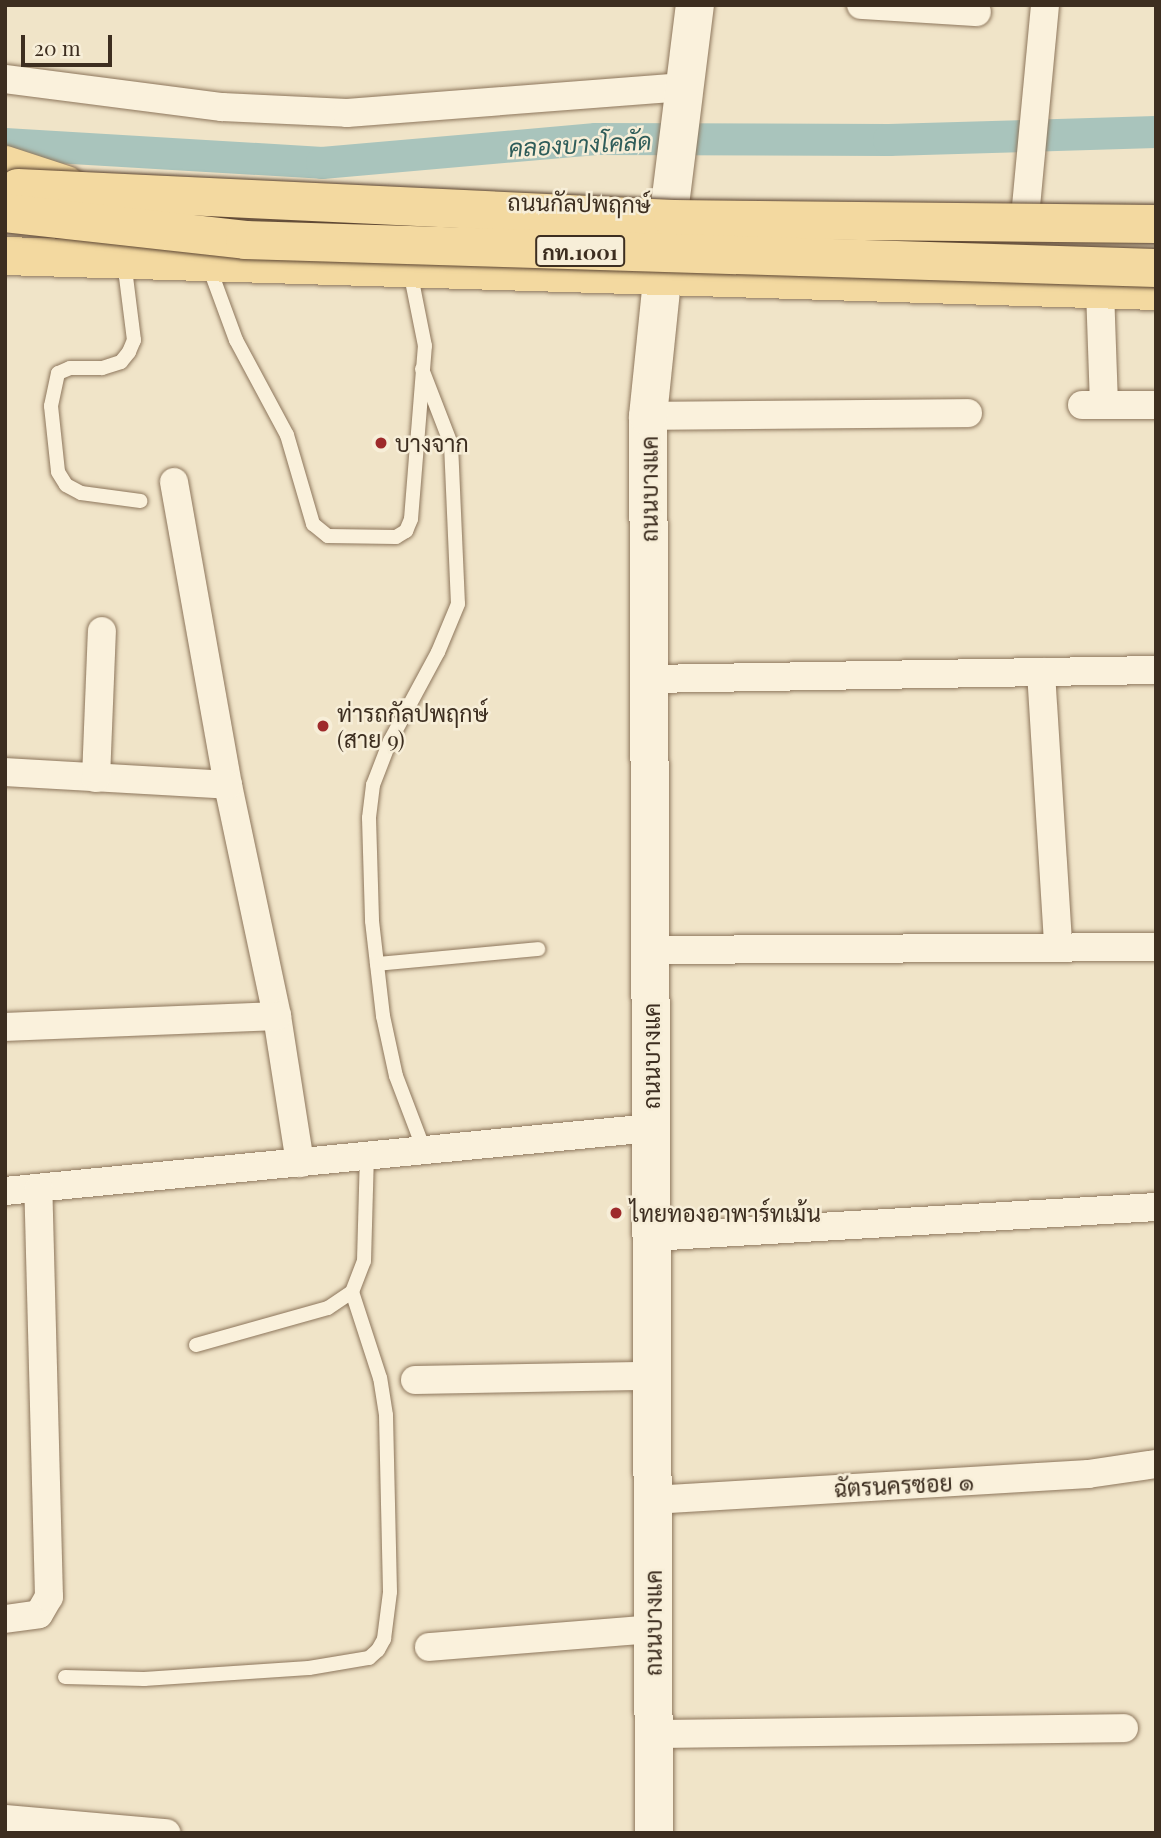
<!DOCTYPE html>
<meta charset="utf-8">
<style>
body{margin:0}
#map{position:relative;width:1161px;height:1838px;overflow:hidden;background:#f0e4c8;font-family:"Playfair Display",Sarabun,serif}
div>[style]{position:absolute}
.canal>*{height:32px;margin:-16px;padding:0 16px;transform-origin:16px;border-radius:16px;background:#a9c4bc}
.roads{filter:drop-shadow(0 0 2px #8d765c) drop-shadow(0 0 2px #8d765c)}
.lane>*{height:14px;margin:-7px;padding:0 7px;transform-origin:7px;border-radius:7px;background:#faf1dc}
.street>*{height:28px;margin:-14px;padding:0 14px;transform-origin:14px;border-radius:14px;background:#faf1dc}
.secondary>*{height:38px;margin:-19px;padding:0 19px;transform-origin:19px;border-radius:19px;background:#faf1dc}
.primary>*{height:38px;margin:-19px;padding:0 19px;transform-origin:19px;border-radius:19px;background:#f3d9a0}
.bridges{filter:drop-shadow(0 0 2px #5b4430) drop-shadow(0 0 2px #5b4430)}
.primary-bridge>*{height:38px;margin:-19px;padding:0 19px;transform-origin:19px;border-radius:19px;background:#f3d9a0}
.dots>*{width:19px;height:19px;translate:-50% -50%;box-sizing:border-box;border:4px solid #f7eed8;border-radius:50%}
span{translate:-50% -50%;white-space:nowrap;text-align:center;line-height:1.15;-webkit-text-stroke:5px #f7eed8;paint-order:stroke}
.shield-label span{padding:2px 5px;background:#f7eed8;border:2px solid;border-radius:5px;-webkit-text-stroke-width:0}
.shield-label{font-size:21px;color:#3d2e20;font-weight:700}
.street-label{font-size:23px;color:#3d2e20}
.poi-label{font-size:23px;color:#3d2e20}
.left{translate:0 -50%;text-align:left}
.water-label{font-size:24px;color:#2f5d5a;font-style:italic}
.frame{position:absolute;inset:0;border:7px solid #3d2e20;pointer-events:none}
.scale{position:absolute;left:21px;top:35px;width:91px;height:32px;box-sizing:border-box;border:4px solid #3d2e20;border-top:0;padding-left:9px;font-size:21px;line-height:24px;white-space:nowrap;color:#3d2e20;-webkit-text-stroke:5px #f7eed8;paint-order:stroke}
</style>
<div id="map">
<div class="canal">
<div style="left:5px;top:144px;width:318px;rotate:3.4deg"></div>
<div style="left:322px;top:163px;width:275px;rotate:-5deg"></div>
<div style="left:596px;top:139px;width:293px;rotate:0.2deg"></div>
<div style="left:889px;top:140px;width:267px;rotate:-1.7deg"></div>
</div>
<div class="roads">
<div class="lane">
<div style="left:124px;top:261px;width:80px;rotate:82.8deg"></div>
<div style="left:134px;top:340px;width:13px;rotate:113deg"></div>
<div style="left:129px;top:352px;width:13px;rotate:129deg"></div>
<div style="left:121px;top:362px;width:20px;rotate:162deg"></div>
<div style="left:102px;top:368px;width:32px;rotate:180deg"></div>
<div style="left:70px;top:368px;width:13px;rotate:157deg"></div>
<div style="left:58px;top:373px;width:34px;rotate:102deg"></div>
<div style="left:51px;top:406px;width:66px;rotate:83.9deg"></div>
<div style="left:58px;top:472px;width:15px;rotate:58deg"></div>
<div style="left:66px;top:485px;width:17px;rotate:28deg"></div>
<div style="left:81px;top:493px;width:60px;rotate:7.7deg"></div>
<div style="left:208px;top:264px;width:81px;rotate:69.8deg"></div>
<div style="left:236px;top:340px;width:108px;rotate:61.8deg"></div>
<div style="left:287px;top:435px;width:93px;rotate:73.7deg"></div>
<div style="left:313px;top:524px;width:19px;rotate:39deg"></div>
<div style="left:328px;top:536px;width:68px;rotate:0.8deg"></div>
<div style="left:396px;top:537px;width:12px;rotate:-31deg"></div>
<div style="left:406px;top:531px;width:13px;rotate:-67deg"></div>
<div style="left:411px;top:519px;width:174px;rotate:-85.4deg"></div>
<div style="left:425px;top:346px;width:76px;rotate:-101.3deg"></div>
<div style="left:422px;top:369px;width:80px;rotate:68.9deg"></div>
<div style="left:451px;top:444px;width:160px;rotate:87.5deg"></div>
<div style="left:458px;top:604px;width:52px;rotate:112.6deg"></div>
<div style="left:438px;top:652px;width:101px;rotate:118.3deg"></div>
<div style="left:390px;top:741px;width:47px;rotate:111.1deg"></div>
<div style="left:373px;top:785px;width:33px;rotate:97deg"></div>
<div style="left:369px;top:818px;width:103px;rotate:88.3deg"></div>
<div style="left:372px;top:921px;width:96px;rotate:83.4deg"></div>
<div style="left:383px;top:1016px;width:61px;rotate:77.8deg"></div>
<div style="left:396px;top:1076px;width:76px;rotate:69.2deg"></div>
<div style="left:377px;top:964px;width:162px;rotate:-5.3deg"></div>
<div style="left:196px;top:1345px;width:137px;rotate:-15.7deg"></div>
<div style="left:328px;top:1308px;width:29px;rotate:-34deg"></div>
<div style="left:352px;top:1292px;width:33px;rotate:-69deg"></div>
<div style="left:364px;top:1261px;width:107px;rotate:-88.4deg"></div>
<div style="left:65px;top:1677px;width:79px;rotate:1.5deg"></div>
<div style="left:144px;top:1679px;width:165px;rotate:-3.8deg"></div>
<div style="left:309px;top:1668px;width:61px;rotate:-9.5deg"></div>
<div style="left:369px;top:1658px;width:12px;rotate:-42deg"></div>
<div style="left:378px;top:1650px;width:13px;rotate:-61deg"></div>
<div style="left:384px;top:1639px;width:47px;rotate:-82.7deg"></div>
<div style="left:390px;top:1592px;width:177px;rotate:-91.3deg"></div>
<div style="left:386px;top:1415px;width:37px;rotate:-99deg"></div>
<div style="left:380px;top:1378px;width:90px;rotate:-108deg"></div>
</div>
<div class="street">
<div style="left:861px;top:5px;width:116px;rotate:3.5deg"></div>
<div style="left:5px;top:79px;width:219px;rotate:7.4deg"></div>
<div style="left:222px;top:107px;width:125px;rotate:2.7deg"></div>
<div style="left:347px;top:113px;width:338px;rotate:-4.4deg"></div>
<div style="left:1025px;top:217px;width:213px;rotate:-84.6deg"></div>
<div style="left:1100px;top:290px;width:115px;rotate:88deg"></div>
<div style="left:1082px;top:405px;width:74px"></div>
<div style="left:648px;top:416px;width:320px;rotate:-0.5deg"></div>
<div style="left:174px;top:482px;width:308px;rotate:79.9deg"></div>
<div style="left:228px;top:785px;width:236px;rotate:78deg"></div>
<div style="left:277px;top:1016px;width:149px;rotate:81.1deg"></div>
<div style="left:1041px;top:672px;width:274px;rotate:86.4deg"></div>
<div style="left:650px;top:679px;width:506px;rotate:-1.02deg"></div>
<div style="left:5px;top:772px;width:223px;rotate:3.3deg"></div>
<div style="left:96px;top:778px;width:147px;rotate:-87.7deg"></div>
<div style="left:651px;top:950px;width:505px;rotate:-0.34deg"></div>
<div style="left:5px;top:1027px;width:272px;rotate:-2.3deg"></div>
<div style="left:5px;top:1191px;width:649px;rotate:-5.57deg"></div>
<div style="left:651px;top:1237px;width:506px;rotate:-3.4deg"></div>
<div style="left:415px;top:1380px;width:237px;rotate:-1deg"></div>
<div style="left:652px;top:1500px;width:437px;rotate:-3.4deg"></div>
<div style="left:1088px;top:1474px;width:69px;rotate:-8.4deg"></div>
<div style="left:5px;top:1619px;width:34px;rotate:-8deg"></div>
<div style="left:39px;top:1614px;width:20px;rotate:-60deg"></div>
<div style="left:49px;top:1597px;width:408px;rotate:-91.5deg"></div>
<div style="left:429px;top:1647px;width:225px;rotate:-4.6deg"></div>
<div style="left:653px;top:1734px;width:471px;rotate:-0.7deg"></div>
<div style="left:5px;top:1819px;width:162px;rotate:5deg"></div>
</div>
<div class="secondary">
<div style="left:670px;top:205px;width:202px;rotate:-82.9deg"></div>
<div style="left:654px;top:1833px;width:1417px;rotate:-90.24deg"></div>
<div style="left:648px;top:416px;width:137px;rotate:-84.1deg"></div>
</div>
<div class="primary">
<div style="left:5px;top:165px;width:64px;rotate:18.2deg"></div>
<div style="left:5px;top:256px;width:1152px;rotate:1.74deg"></div>
</div>
</div>
<div class="bridges">
<div class="primary-bridge">
<div style="left:18px;top:188px;width:656px;rotate:2.71deg"></div>
<div style="left:673px;top:219px;width:483px;rotate:0.6deg"></div>
<div style="left:5px;top:213px;width:242px;rotate:6.4deg"></div>
<div style="left:245px;top:240px;width:911px;rotate:1.76deg"></div>
</div>
</div>
<div class="dots">
<div style="left:381px;top:443px;background:#9e2a2b"></div>
<div style="left:323px;top:726px;background:#9e2a2b"></div>
<div style="left:616px;top:1213px;background:#9e2a2b"></div>
</div>
<div class="shield-label">
<span style="left:580px;top:251px">กท.1001</span>
</div>
<div class="street-label">
<span style="left:579px;top:203px;rotate:1deg">ถนนกัลปพฤกษ์</span>
<span style="left:649px;top:489px;rotate:-90deg">ถนนบางแค</span>
<span style="left:651px;top:1056px;rotate:-90deg">ถนนบางแค</span>
<span style="left:904px;top:1485px;rotate:-3deg">ฉัตรนครซอย ๑</span>
<span style="left:653px;top:1623px;rotate:-90deg">ถนนบางแค</span>
</div>
<div class="poi-label">
<span class="left" style="left:395px;top:443px">บางจาก</span>
<span class="left" style="left:337px;top:726px">ท่ารถกัลปพฤกษ์<br>(สาย 9)</span>
<span class="left" style="left:630px;top:1213px">ไทยทองอาพาร์ทเม้น</span>
</div>
<div class="water-label">
<span style="left:580px;top:144px;rotate:-3deg">คลองบางโคลัด</span>
</div>
<div class="frame"></div>
<div class="scale">20 m</div>
</div>
